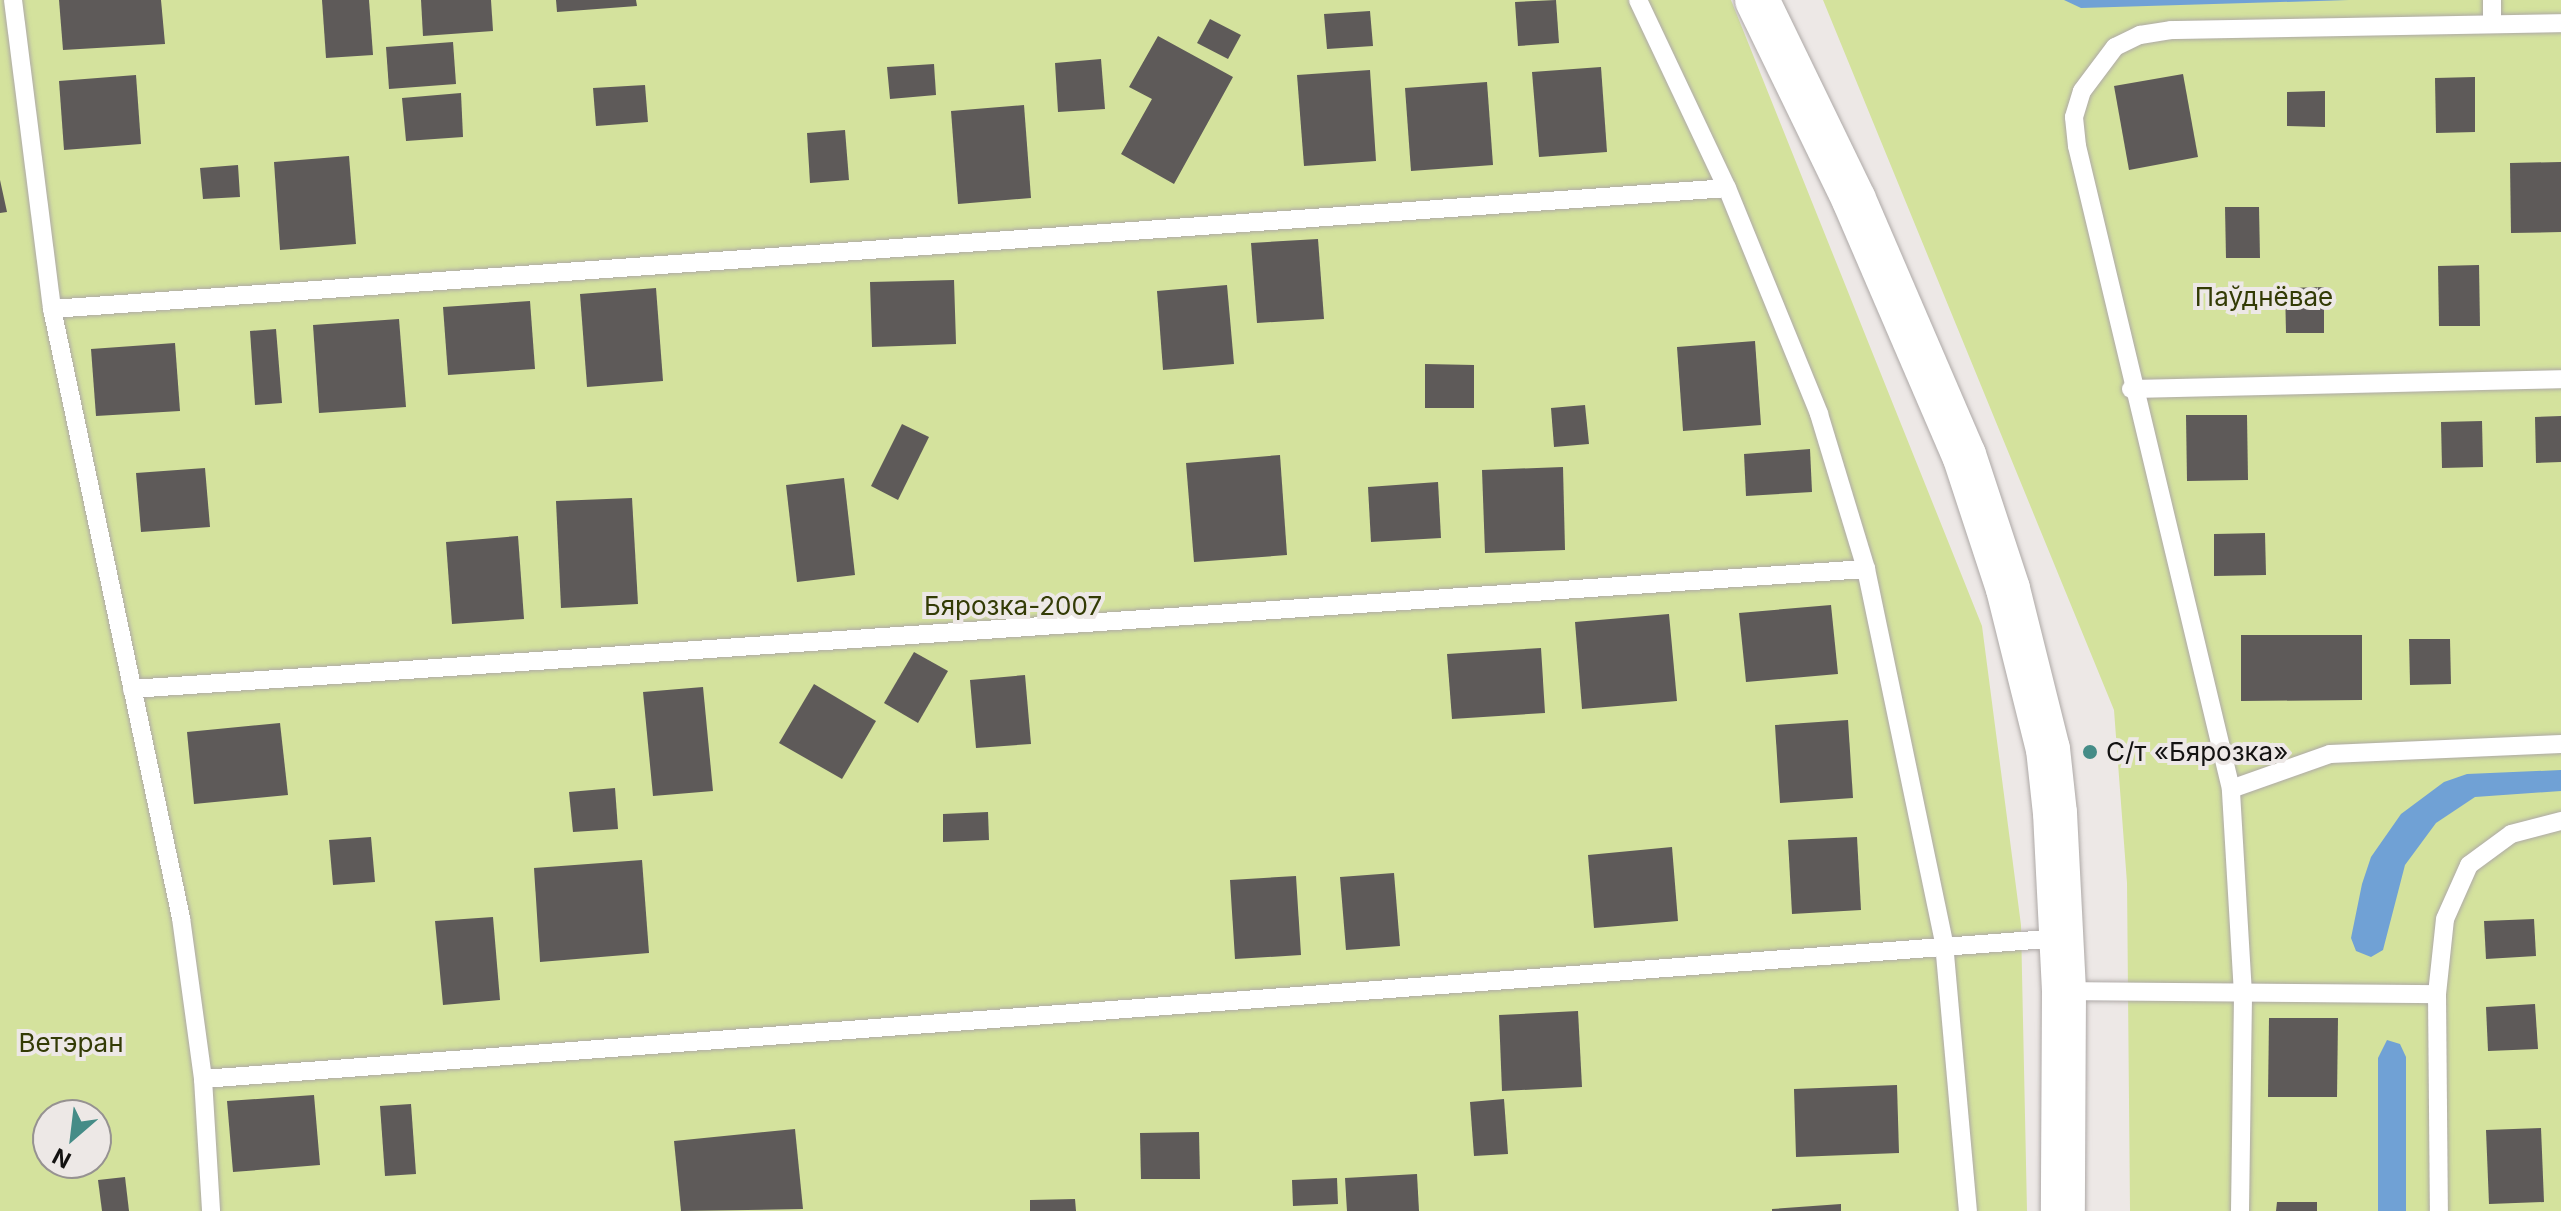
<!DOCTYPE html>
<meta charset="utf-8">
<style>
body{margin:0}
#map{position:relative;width:2561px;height:1211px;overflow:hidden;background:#ede8e6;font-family:Inter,sans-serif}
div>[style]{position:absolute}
.green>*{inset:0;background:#d4e29d}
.water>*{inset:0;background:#70a1d5}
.building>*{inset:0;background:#5e5a59}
.roads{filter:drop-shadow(0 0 2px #aea9a7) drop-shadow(0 0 2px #aea9a7)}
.lane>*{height:18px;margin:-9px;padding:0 9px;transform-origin:9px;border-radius:9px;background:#fff}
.secondary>*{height:44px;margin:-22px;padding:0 22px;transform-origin:22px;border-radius:22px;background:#fff}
.dots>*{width:22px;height:22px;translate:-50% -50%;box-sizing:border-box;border:4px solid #ede8e6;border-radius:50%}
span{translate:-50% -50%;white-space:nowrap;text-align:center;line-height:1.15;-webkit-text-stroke:8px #ede8e6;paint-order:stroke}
.park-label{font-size:26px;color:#333b05}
.poi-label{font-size:26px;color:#131211}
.left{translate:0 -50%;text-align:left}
.north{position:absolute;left:32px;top:1099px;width:80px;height:80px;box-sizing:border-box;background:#ede8e6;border:2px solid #969291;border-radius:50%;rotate:208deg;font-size:22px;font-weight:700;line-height:32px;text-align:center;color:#131211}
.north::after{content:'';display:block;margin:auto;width:28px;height:36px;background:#458c87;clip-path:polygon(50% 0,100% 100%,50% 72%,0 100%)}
</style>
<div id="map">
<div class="green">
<div style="clip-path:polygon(evenodd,0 0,1731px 0,1982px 626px,2021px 925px,2027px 1211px,0 1211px,0 0,48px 1115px,96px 1115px,96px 1163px,48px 1163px,48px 1115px)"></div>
<div style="clip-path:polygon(1823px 0,2561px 0,2561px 1211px,2130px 1211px,2127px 883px,2114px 710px)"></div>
</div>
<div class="water">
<div style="clip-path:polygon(2064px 0,2349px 0,2081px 8px)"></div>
<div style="clip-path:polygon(2561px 770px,2561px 791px,2475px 797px,2436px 823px,2405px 865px,2383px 950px,2371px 957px,2356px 951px,2351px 938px,2362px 884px,2371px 857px,2401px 814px,2444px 782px,2467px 774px)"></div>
<div style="clip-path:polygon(2387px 1040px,2400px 1044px,2406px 1057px,2406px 1211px,2378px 1211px,2378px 1058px)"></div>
</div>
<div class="building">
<div style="clip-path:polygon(59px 0,161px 0,165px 44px,63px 50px)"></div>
<div style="clip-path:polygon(322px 0,369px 0,373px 55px,326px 58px)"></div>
<div style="clip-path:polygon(421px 0,491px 0,493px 31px,423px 36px)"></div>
<div style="clip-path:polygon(556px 0,636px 0,637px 6px,557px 12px)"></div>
<div style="clip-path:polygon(1556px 0,1559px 43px,1518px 46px,1515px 2px)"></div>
<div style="clip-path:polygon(1370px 11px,1373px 46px,1327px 49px,1324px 14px)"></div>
<div style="clip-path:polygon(1210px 19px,1241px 35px,1228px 59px,1197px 43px)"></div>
<div style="clip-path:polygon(1158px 36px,1233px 77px,1174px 184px,1121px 154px,1152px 99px,1129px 87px)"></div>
<div style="clip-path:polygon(453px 42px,456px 84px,389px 89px,386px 47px)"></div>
<div style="clip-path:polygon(1101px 59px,1105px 109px,1058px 112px,1055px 63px)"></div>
<div style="clip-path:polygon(934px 64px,936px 95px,890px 99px,887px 67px)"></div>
<div style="clip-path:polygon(1601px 67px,1607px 152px,1539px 157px,1532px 72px)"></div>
<div style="clip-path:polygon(1370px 70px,1376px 161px,1304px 166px,1297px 75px)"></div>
<div style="clip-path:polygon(2183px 74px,2198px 157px,2129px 170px,2114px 86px)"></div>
<div style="clip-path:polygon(136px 75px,141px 144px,64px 150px,59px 81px)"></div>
<div style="clip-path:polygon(2475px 77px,2475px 132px,2436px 133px,2435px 78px)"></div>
<div style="clip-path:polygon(1487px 82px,1493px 165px,1411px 171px,1405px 88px)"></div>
<div style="clip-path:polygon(645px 85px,648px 122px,596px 126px,593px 88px)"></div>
<div style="clip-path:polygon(2325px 91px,2325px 127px,2287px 126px,2287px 92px)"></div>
<div style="clip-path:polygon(461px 93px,463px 137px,406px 141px,402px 98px)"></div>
<div style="clip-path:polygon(1024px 105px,1031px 198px,958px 204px,951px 111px)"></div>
<div style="clip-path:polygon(845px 130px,849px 180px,810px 183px,807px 133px)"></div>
<div style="clip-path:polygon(349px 156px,356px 244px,280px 250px,274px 162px)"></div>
<div style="clip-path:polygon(2561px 162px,2561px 232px,2511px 233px,2510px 163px)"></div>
<div style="clip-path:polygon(238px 165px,240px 197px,203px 199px,200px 168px)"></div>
<div style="clip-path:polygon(0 180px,7px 212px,0 213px)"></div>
<div style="clip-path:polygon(2225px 207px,2259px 207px,2260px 258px,2226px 258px)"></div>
<div style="clip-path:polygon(1318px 239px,1324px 319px,1257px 323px,1251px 243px)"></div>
<div style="clip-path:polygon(2479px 265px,2480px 326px,2439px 326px,2438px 266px)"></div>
<div style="clip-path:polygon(954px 280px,956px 344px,872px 347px,870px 282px)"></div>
<div style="clip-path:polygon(1227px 285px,1234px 364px,1163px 370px,1157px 291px)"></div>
<div style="clip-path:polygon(2324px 287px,2324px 333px,2286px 333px,2285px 288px)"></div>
<div style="clip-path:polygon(656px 288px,663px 381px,587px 387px,580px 294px)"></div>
<div style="clip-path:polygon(530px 301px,535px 369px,448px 375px,443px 307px)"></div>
<div style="clip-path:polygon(399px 319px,406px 407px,319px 413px,313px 325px)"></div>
<div style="clip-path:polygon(276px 329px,282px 403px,255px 405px,250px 331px)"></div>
<div style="clip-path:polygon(1755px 341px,1761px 425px,1683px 431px,1677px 347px)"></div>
<div style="clip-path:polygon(175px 343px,180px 411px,96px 416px,91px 349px)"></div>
<div style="clip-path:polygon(1425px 364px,1474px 365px,1474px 408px,1425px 408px)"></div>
<div style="clip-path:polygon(1585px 405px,1589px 444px,1554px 447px,1551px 408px)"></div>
<div style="clip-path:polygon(2186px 415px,2247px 415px,2248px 480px,2187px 481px)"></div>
<div style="clip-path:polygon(2561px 416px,2561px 462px,2536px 463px,2535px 417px)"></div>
<div style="clip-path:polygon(2482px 421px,2483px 467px,2442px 468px,2441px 422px)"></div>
<div style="clip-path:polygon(902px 424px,929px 437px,898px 500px,871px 486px)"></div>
<div style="clip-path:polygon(1810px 449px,1812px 492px,1746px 496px,1744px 454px)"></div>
<div style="clip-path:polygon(1280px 455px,1287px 555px,1194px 562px,1186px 463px)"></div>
<div style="clip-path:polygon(1563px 467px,1565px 550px,1485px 553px,1482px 470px)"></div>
<div style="clip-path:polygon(205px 468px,210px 527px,141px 532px,136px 473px)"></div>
<div style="clip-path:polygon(844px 478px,855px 575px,797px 582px,786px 485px)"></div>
<div style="clip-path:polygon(1438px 482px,1441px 538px,1371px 542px,1368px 487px)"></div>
<div style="clip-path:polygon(632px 498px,638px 604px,561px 608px,556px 501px)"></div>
<div style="clip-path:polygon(2265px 533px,2266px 575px,2214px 576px,2214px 534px)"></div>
<div style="clip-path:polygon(518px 536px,524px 619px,452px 624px,446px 542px)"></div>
<div style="clip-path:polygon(1831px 605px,1838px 674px,1746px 682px,1739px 613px)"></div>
<div style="clip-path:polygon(1669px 614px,1677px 701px,1582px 709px,1575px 622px)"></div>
<div style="clip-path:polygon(2241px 635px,2362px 635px,2362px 700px,2241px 701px)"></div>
<div style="clip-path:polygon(2409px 639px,2450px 639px,2451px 684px,2410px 685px)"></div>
<div style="clip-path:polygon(1541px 648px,1545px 713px,1452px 719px,1447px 654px)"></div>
<div style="clip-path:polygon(914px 652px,948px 671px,918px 723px,884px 703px)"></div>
<div style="clip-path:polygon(1025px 675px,1031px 744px,976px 748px,970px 680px)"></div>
<div style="clip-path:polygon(814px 684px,876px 721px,842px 779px,779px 743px)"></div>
<div style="clip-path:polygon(703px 687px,713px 791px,653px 796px,643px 692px)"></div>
<div style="clip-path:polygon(1848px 720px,1853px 798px,1780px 803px,1775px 725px)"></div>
<div style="clip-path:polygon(280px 723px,288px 795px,194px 804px,187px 732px)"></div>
<div style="clip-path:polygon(615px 788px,618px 829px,573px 832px,569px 792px)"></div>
<div style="clip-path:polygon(988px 812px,989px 840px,943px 842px,943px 814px)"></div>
<div style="clip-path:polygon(371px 837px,375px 882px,333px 885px,329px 840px)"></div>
<div style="clip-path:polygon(1857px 837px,1861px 910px,1792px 914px,1788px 840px)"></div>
<div style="clip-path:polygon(1672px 847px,1678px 921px,1594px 928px,1588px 855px)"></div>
<div style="clip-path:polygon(642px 860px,649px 953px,540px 962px,534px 868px)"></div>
<div style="clip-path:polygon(1394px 873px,1400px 946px,1346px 950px,1340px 877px)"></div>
<div style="clip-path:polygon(1296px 876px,1301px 955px,1235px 959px,1230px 880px)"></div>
<div style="clip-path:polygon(493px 917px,500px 1000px,443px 1005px,435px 921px)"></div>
<div style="clip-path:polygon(2534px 919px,2536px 956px,2486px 959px,2484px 921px)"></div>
<div style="clip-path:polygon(2535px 1004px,2538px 1049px,2488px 1051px,2486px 1007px)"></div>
<div style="clip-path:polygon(1578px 1011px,1582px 1087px,1502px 1091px,1499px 1015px)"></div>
<div style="clip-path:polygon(2269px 1018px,2338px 1018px,2337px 1097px,2268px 1097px)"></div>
<div style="clip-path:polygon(1897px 1085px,1899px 1153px,1796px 1157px,1794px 1089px)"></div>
<div style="clip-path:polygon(314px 1095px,320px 1165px,233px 1172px,227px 1101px)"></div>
<div style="clip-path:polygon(1504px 1099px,1508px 1154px,1474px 1156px,1470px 1102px)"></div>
<div style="clip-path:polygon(411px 1104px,416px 1174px,385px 1176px,380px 1106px)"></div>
<div style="clip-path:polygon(2541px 1128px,2544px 1202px,2489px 1204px,2486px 1130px)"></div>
<div style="clip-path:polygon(795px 1129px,803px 1209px,681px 1211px,674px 1141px)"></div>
<div style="clip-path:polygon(1199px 1132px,1200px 1179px,1141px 1179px,1140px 1133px)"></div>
<div style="clip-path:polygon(1417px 1174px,1419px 1211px,1347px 1211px,1345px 1178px)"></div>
<div style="clip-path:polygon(125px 1177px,129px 1211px,102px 1211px,98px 1180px)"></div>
<div style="clip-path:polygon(1337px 1178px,1338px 1204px,1293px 1206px,1292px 1180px)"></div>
<div style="clip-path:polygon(1075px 1199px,1076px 1211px,1030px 1211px,1030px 1200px)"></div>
<div style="clip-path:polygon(2277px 1202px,2317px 1202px,2317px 1211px,2276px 1211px)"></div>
<div style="clip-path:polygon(1841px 1204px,1841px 1211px,1772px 1211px,1772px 1209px)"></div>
</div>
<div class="roads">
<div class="lane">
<div style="left:13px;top:0;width:311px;rotate:82.8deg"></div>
<div style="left:52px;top:309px;width:623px;rotate:78.04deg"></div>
<div style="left:181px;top:918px;width:162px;rotate:82.2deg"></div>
<div style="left:203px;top:1079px;width:132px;rotate:86.5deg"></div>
<div style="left:1638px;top:0;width:208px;rotate:64.7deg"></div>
<div style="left:1727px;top:188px;width:244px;rotate:67.8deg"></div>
<div style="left:1819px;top:414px;width:162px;rotate:73.1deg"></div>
<div style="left:1866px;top:569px;width:382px;rotate:78.2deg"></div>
<div style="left:1944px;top:943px;width:269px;rotate:84.9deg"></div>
<div style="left:2492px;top:0;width:24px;rotate:90deg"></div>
<div style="left:52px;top:309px;width:1679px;rotate:-4.13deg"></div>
<div style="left:2131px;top:389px;width:430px;rotate:-1.3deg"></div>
<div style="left:132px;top:689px;width:1738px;rotate:-3.96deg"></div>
<div style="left:2231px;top:789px;width:661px;rotate:-103.47deg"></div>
<div style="left:2077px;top:146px;width:29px;rotate:-96deg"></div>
<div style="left:2074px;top:117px;width:27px;rotate:-73deg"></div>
<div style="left:2082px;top:91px;width:55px;rotate:-53.1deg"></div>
<div style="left:2115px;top:47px;width:28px;rotate:-26deg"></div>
<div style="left:2140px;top:35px;width:31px;rotate:-9deg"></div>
<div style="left:2171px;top:30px;width:390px;rotate:-1deg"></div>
<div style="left:2064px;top:991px;width:373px;rotate:0.5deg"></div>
<div style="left:2437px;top:994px;width:75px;rotate:-83.9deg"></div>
<div style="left:2445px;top:919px;width:59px;rotate:-66deg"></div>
<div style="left:2469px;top:865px;width:52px;rotate:-36.4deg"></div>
<div style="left:2511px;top:834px;width:52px;rotate:-14.6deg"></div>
<div style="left:2437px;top:994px;width:217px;rotate:89.5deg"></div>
<div style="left:203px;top:1079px;width:1864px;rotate:-4.34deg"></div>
<div style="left:2240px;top:1211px;width:217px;rotate:-89.2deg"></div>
<div style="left:2243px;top:994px;width:205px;rotate:-93.4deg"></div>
<div style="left:2231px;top:789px;width:105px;rotate:-19.5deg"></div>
<div style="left:2330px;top:754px;width:231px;rotate:-2.5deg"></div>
</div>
<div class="secondary">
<div style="left:1757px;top:0;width:222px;rotate:64.1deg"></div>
<div style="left:1854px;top:200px;width:278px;rotate:66.7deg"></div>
<div style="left:1964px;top:455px;width:141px;rotate:71.8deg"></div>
<div style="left:2008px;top:589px;width:165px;rotate:76deg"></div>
<div style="left:2048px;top:749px;width:64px;rotate:83.8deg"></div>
<div style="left:2055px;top:813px;width:178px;rotate:87.1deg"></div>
<div style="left:2064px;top:991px;width:220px;rotate:90.3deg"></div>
</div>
</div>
<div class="dots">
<div style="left:2090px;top:752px;background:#458c87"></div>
</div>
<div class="park-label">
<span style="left:2264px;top:297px">Паўднёвае</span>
<span style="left:1013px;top:606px">Бярозка-2007</span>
<span style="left:71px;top:1043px">Ветэран</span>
</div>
<div class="poi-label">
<span class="left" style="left:2106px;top:752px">С/т «Бярозка»</span>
</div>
<div class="north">N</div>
</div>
